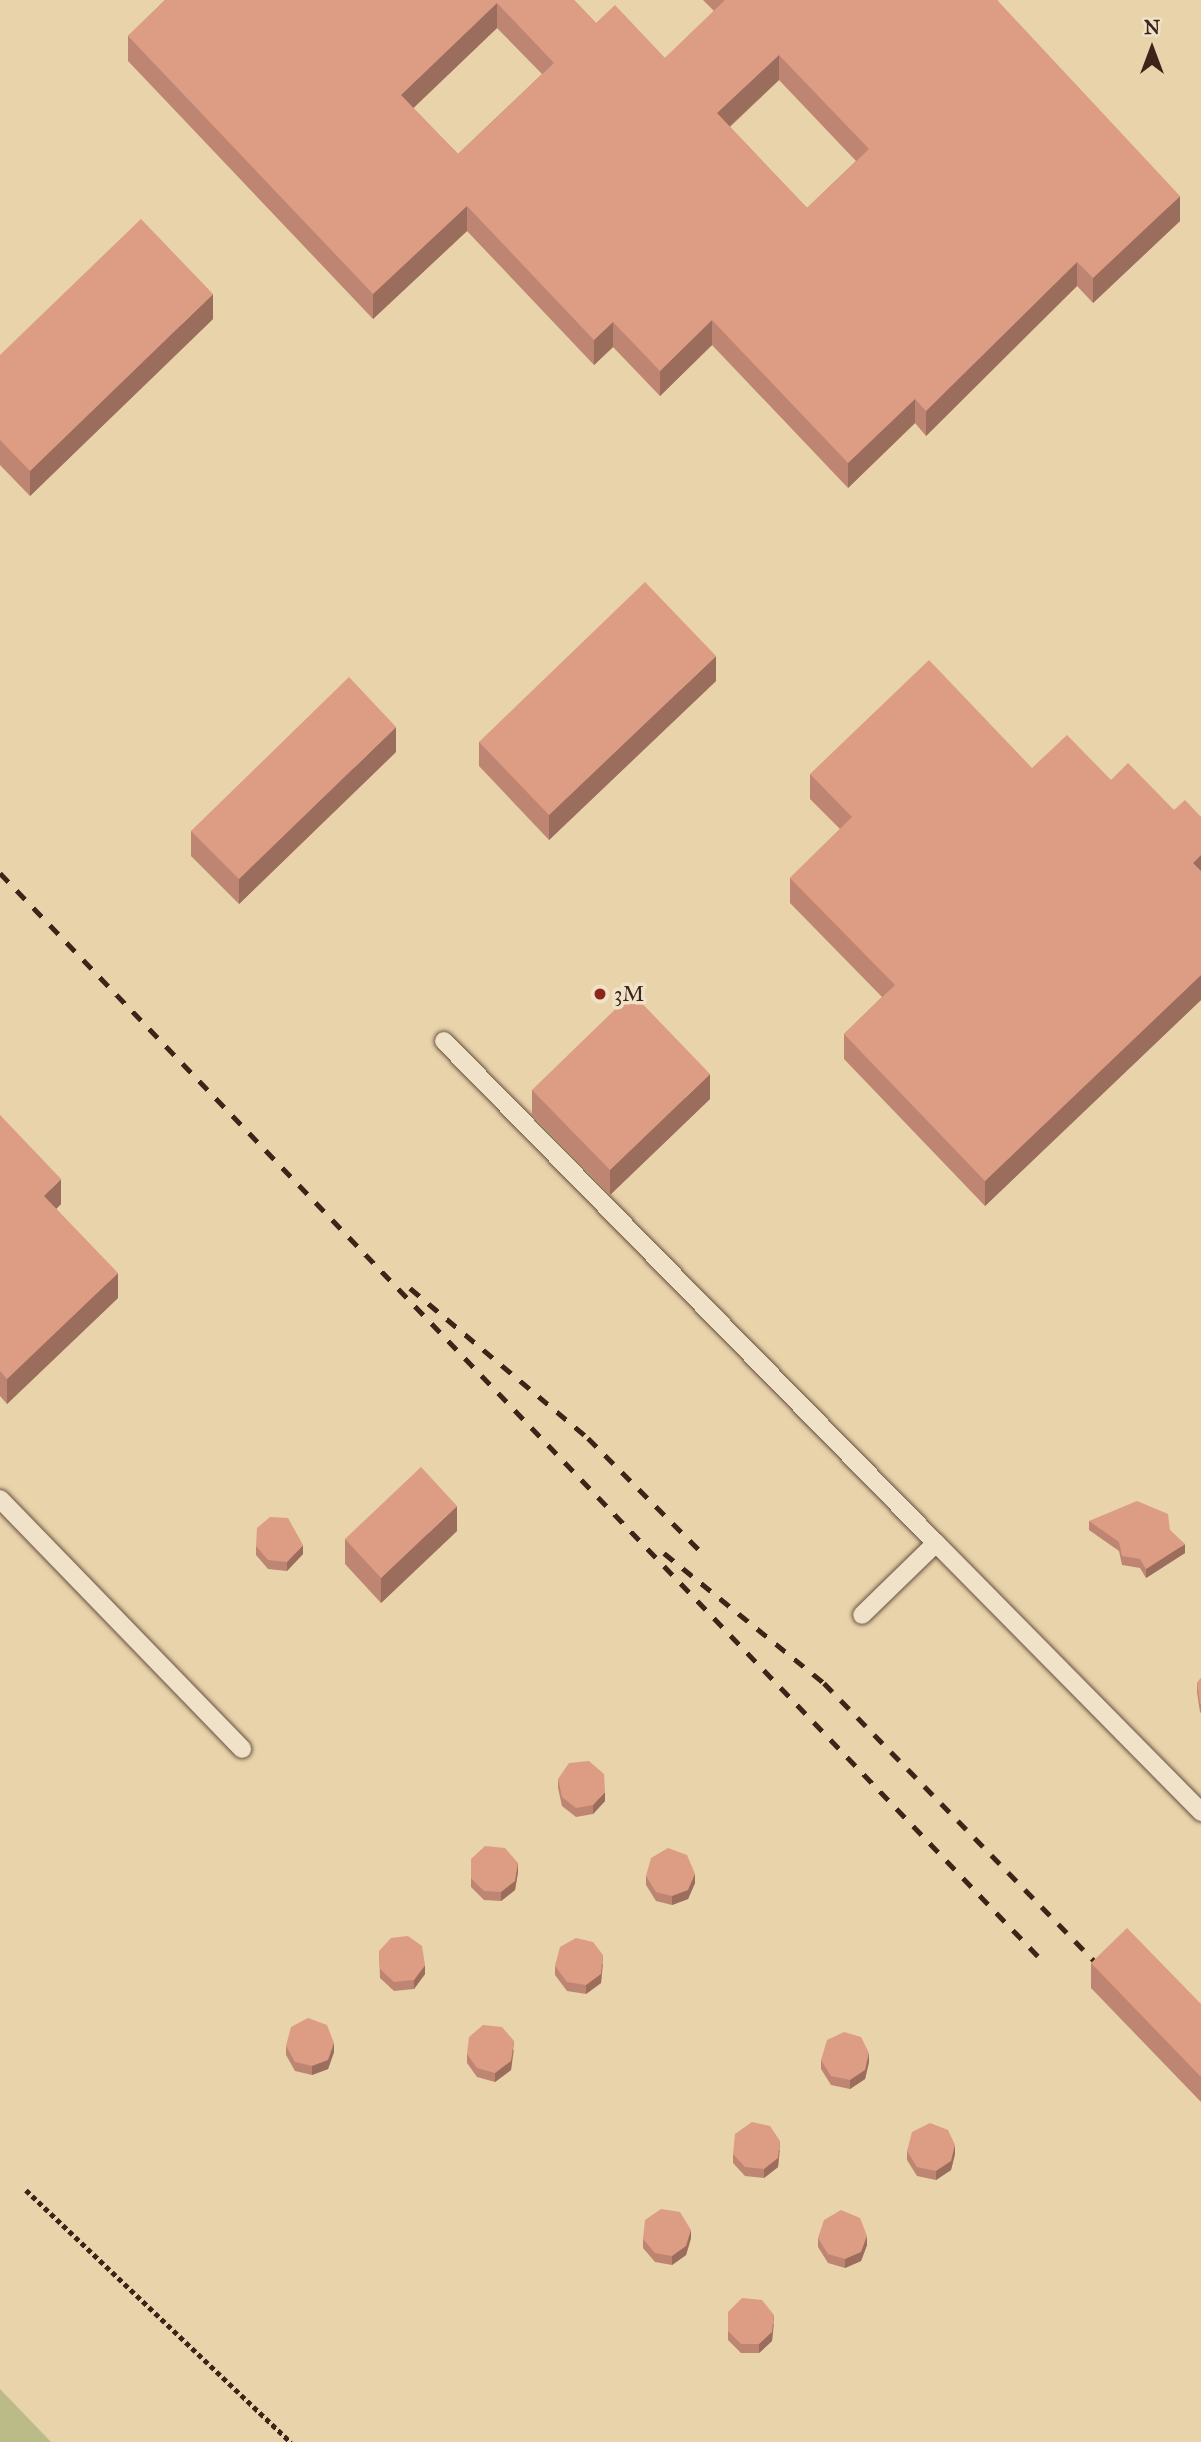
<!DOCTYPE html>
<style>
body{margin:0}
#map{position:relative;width:1201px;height:2442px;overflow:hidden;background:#e8d3ab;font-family:"IM FELL Great Primer",serif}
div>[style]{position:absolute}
.green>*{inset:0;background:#babb86}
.path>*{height:4.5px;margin-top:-2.25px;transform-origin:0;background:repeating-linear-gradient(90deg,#3d2318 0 5px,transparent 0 8.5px)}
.roads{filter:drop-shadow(0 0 2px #684f3d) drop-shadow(0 0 2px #684f3d)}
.service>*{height:18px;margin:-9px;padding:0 9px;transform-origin:9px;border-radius:9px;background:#f0e2c8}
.rail>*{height:5px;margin-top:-2.5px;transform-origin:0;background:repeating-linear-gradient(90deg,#3d2318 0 12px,transparent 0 24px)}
.wall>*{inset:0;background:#be8672}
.shaded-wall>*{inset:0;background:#9b6d5c}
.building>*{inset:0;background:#dd9c84}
.dots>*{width:19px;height:19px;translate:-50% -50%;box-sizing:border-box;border:4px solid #f0e2c8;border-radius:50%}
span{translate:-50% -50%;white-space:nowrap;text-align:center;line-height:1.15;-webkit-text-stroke:7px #f0e2c8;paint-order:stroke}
.poi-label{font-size:21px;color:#3d2318}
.left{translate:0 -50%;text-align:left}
.north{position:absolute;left:1117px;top:14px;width:70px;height:70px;-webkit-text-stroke:5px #f0e2c8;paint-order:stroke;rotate:0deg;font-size:19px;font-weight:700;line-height:28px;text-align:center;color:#3d2318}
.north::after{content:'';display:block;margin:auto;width:24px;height:32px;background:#3d2318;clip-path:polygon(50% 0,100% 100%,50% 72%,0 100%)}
</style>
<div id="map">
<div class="green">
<div style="clip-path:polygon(0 2389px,51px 2442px,0 2442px)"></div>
</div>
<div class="path">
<div style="left:26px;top:2190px;width:366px;rotate:43.6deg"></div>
</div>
<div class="roads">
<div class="service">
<div style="left:444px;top:1041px;width:703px;rotate:45.58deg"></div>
<div style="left:936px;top:1543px;width:103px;rotate:135.8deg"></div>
<div style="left:0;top:1499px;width:348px;rotate:45.9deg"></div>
<div style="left:936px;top:1543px;width:378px;rotate:45.4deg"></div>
</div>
</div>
<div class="rail">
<div style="left:0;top:873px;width:1500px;rotate:46.22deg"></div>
<div style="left:410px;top:1288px;width:233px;rotate:40.1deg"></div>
<div style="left:588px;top:1438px;width:166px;rotate:45.2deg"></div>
<div style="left:664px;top:1553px;width:206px;rotate:39.1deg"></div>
<div style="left:824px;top:1683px;width:406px;rotate:45.8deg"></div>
</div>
<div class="wall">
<div style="clip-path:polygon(evenodd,165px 0,574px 0,596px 23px,665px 58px,714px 11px,703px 0,997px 0,1180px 221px,1093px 303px,1077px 286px,926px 436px,915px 423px,848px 488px,712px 345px,660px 396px,613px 347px,594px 365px,467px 231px,373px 319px,128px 61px,128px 36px,165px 0,497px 28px,542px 74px,458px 154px,413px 108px,497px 28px,165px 0,779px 80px,856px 161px,807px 208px,730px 127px,779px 80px)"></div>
<div style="clip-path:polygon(213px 319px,30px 496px,0 465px,0 355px)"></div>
<div style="clip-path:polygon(716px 681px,549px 840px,479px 766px,479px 742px)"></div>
<div style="clip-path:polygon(396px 752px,239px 904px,191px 856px,191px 831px)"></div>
<div style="clip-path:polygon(1032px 768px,1111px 780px,1174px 810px,1201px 817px,1201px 1000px,985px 1206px,844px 1059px,844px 1034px,882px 997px,790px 903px,790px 878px,840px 829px,810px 799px,810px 774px)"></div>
<div style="clip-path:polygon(532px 1090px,710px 1099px,610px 1195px,532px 1115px)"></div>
<div style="clip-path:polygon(0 1115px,61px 1204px,56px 1209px,118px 1298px,7px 1404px,0 1396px)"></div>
<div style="clip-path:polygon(1089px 1521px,1170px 1530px,1185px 1553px,1146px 1578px,1140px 1568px,1122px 1565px,1119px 1551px,1089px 1530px)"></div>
<div style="clip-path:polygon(457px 1531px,381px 1603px,345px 1564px,345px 1539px)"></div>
<div style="clip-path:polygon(256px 1546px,303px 1554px,287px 1571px,268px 1569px,256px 1555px)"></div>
<div style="clip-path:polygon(1201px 1678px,1201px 1713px,1200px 1712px,1197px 1692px,1197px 1683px)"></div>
<div style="clip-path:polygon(558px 1779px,605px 1801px,593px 1814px,576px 1817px,562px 1806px,558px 1788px)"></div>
<div style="clip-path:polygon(471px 1859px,518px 1872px,515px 1890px,501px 1901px,484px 1900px,471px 1887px)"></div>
<div style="clip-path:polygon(646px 1876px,695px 1883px,688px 1899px,672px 1905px,656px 1901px,646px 1885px)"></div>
<div style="clip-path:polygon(379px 1951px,425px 1974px,414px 1989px,394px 1991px,380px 1978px)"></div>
<div style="clip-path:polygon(1091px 1963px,1201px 2004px,1201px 2102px,1091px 1988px)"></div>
<div style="clip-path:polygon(603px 1964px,601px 1983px,586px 1994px,567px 1991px,555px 1975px,555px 1966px)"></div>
<div style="clip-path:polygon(286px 2046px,334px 2052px,328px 2069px,312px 2075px,295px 2071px,286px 2055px)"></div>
<div style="clip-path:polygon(514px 2050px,511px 2070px,495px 2082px,477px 2077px,467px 2063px,467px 2054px)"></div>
<div style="clip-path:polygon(821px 2060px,869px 2062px,865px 2079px,850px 2089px,831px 2085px,821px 2069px)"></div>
<div style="clip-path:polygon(780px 2150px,778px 2167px,764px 2178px,745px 2176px,733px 2163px,733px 2154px)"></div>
<div style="clip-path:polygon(907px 2151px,955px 2154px,951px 2170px,936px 2180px,917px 2176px,907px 2160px)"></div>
<div style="clip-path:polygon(691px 2238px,686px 2255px,672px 2265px,655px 2262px,643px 2248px,643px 2239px)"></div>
<div style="clip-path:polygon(818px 2238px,867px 2245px,861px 2261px,845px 2268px,828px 2263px,818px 2247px)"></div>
<div style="clip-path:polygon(728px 2312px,774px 2324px,772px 2341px,759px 2353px,741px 2353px,728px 2340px)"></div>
</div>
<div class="shaded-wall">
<div style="clip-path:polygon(497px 3px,497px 28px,401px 120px,401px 95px)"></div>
<div style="clip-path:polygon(779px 55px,779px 80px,717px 138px,717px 113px)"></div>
<div style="clip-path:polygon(1180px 196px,1180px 221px,1093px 303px,1093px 278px)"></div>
<div style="clip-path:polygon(467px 206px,467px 231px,373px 319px,373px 294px)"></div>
<div style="clip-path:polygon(1077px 262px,1077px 286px,926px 436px,926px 411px)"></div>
<div style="clip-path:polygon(213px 294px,213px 319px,30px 496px,30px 471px)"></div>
<div style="clip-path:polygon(712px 320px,712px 345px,660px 396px,660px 371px)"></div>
<div style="clip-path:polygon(613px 322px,613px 347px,594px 365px,594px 340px)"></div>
<div style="clip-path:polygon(915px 399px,915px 423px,848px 488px,848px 463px)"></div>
<div style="clip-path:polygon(716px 656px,716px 681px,549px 840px,549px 815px)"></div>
<div style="clip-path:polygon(396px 727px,396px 752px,239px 904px,239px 879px)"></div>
<div style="clip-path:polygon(1201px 855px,1201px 880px,1193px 863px)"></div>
<div style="clip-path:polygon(1201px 975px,1201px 1000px,985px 1206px,985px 1181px)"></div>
<div style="clip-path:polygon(710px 1074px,710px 1099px,610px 1195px,610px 1170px)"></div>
<div style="clip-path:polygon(61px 1179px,61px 1204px,44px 1221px,44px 1196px)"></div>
<div style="clip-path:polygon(118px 1273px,118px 1298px,7px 1404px,7px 1379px)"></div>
<div style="clip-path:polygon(457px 1506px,457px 1531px,381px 1603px,381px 1578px)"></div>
<div style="clip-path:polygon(1185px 1544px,1185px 1553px,1146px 1578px,1146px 1569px)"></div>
<div style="clip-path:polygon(303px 1545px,303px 1554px,287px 1571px,287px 1562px)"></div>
<div style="clip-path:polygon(605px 1792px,605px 1801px,593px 1814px,593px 1805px)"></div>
<div style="clip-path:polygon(518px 1863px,518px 1872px,515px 1890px,501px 1901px,501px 1892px)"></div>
<div style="clip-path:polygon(695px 1874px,695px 1883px,688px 1899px,672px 1905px,672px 1896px)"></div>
<div style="clip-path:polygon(603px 1955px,601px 1983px,586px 1994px,586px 1985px)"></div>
<div style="clip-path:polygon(425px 1965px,425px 1974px,414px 1989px,414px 1980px)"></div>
<div style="clip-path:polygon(514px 2041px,511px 2070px,495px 2082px,495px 2073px)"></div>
<div style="clip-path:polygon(334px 2043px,334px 2052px,328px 2069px,312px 2075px,312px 2066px)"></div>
<div style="clip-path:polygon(869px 2053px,869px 2062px,865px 2079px,850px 2089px,850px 2080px)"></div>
<div style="clip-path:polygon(780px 2141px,778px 2167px,764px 2178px,764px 2169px)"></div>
<div style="clip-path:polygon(955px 2145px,955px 2154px,951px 2170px,936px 2180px,936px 2171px)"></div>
<div style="clip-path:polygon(691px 2230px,691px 2238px,686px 2255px,672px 2265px,672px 2256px)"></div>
<div style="clip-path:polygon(867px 2236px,867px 2245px,861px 2261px,845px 2268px,845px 2259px)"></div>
<div style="clip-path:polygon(774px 2315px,772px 2341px,759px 2353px,759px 2344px)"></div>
</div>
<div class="building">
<div style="clip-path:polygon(evenodd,165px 0,574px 0,596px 23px,615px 5px,665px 58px,725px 0,997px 0,1180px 196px,1093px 278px,1077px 262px,926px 411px,915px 399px,848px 463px,712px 320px,660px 371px,613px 322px,594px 340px,467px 206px,373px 294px,128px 36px,165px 0,497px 3px,554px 63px,458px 154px,401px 95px,497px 3px,165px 0,779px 55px,869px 149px,807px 208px,717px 113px,779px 55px)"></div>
<div style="clip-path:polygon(141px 219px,213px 294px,30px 471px,0 440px,0 355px)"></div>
<div style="clip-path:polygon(645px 582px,716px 656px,549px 815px,479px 742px)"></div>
<div style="clip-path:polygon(929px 660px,1032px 768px,1067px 735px,1111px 780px,1128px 763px,1174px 810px,1185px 800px,1201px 817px,1201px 855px,1193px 863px,1201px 871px,1201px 975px,985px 1181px,844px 1034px,895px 985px,790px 878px,852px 817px,810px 774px)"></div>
<div style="clip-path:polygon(349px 677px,396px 727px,239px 879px,191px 831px)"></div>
<div style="clip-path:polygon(632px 993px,710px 1074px,610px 1170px,532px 1090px)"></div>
<div style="clip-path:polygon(0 1115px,61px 1179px,44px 1196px,118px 1273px,7px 1379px,0 1371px)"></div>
<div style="clip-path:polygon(421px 1467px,457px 1506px,381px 1578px,345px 1539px)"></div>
<div style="clip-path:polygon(1137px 1501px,1168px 1514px,1170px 1530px,1185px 1544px,1146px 1569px,1140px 1559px,1122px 1556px,1119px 1542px,1089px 1521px)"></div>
<div style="clip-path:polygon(270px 1517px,288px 1518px,303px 1545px,287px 1562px,268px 1560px,256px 1546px,257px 1528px)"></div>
<div style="clip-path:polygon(1201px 1678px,1201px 1704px,1200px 1703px,1197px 1683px)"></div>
<div style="clip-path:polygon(589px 1761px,604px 1774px,605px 1792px,593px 1805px,576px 1808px,562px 1797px,558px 1779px,569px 1763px)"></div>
<div style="clip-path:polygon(485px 1846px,505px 1848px,518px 1863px,515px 1881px,501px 1892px,484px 1891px,471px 1878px,471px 1859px)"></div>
<div style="clip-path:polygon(668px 1848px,687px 1855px,695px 1874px,688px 1890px,672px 1896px,656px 1892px,646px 1876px,651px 1858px)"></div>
<div style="clip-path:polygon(1127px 1928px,1201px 2004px,1201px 2077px,1091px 1963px)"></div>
<div style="clip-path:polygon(408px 1936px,422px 1946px,425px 1965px,414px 1980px,394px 1982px,380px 1969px,379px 1951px,391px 1938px)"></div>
<div style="clip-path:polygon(576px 1938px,593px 1942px,603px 1955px,601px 1974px,586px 1985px,567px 1982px,555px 1966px,560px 1947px)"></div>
<div style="clip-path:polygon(308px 2018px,327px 2025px,334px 2043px,328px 2060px,312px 2066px,295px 2062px,286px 2046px,291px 2027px)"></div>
<div style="clip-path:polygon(483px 2025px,502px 2027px,514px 2041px,511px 2061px,495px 2073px,477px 2068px,467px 2054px,469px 2037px)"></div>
<div style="clip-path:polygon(844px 2032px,861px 2037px,869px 2053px,865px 2070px,850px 2080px,831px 2076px,821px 2060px,827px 2040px)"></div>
<div style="clip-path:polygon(752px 2122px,770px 2126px,780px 2141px,778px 2158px,764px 2169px,745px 2167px,733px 2154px,735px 2134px)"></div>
<div style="clip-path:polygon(930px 2123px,948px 2130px,955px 2145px,951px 2161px,936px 2171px,917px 2167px,907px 2151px,912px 2132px)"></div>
<div style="clip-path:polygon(661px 2209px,680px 2212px,691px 2230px,686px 2246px,672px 2256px,655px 2253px,643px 2239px,645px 2220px)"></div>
<div style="clip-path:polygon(841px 2210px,860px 2218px,867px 2236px,861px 2252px,845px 2259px,828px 2254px,818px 2238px,824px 2220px)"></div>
<div style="clip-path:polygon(742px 2298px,762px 2300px,774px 2315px,772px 2332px,759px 2344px,741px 2344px,728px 2331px,728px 2312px)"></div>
</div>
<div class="dots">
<div style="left:600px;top:994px;background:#8f2418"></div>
</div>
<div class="poi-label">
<span class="left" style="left:614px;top:994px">3M</span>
</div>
<div class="north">N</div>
</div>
